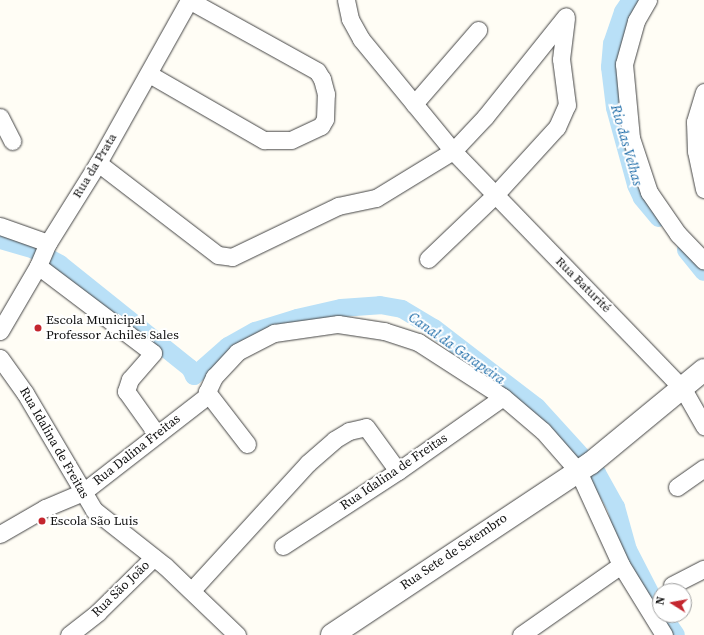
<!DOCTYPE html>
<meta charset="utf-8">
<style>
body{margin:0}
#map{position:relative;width:704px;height:635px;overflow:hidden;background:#fffdf5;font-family:"Source Serif 4",serif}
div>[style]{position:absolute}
.canal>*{height:18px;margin:-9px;padding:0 9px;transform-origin:9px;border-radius:9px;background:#b9e0f7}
.roads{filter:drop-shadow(0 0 1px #444) drop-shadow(0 0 1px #444)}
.minor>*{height:17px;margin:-8.5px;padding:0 8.5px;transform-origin:8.5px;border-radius:8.5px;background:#fff}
.tertiary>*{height:22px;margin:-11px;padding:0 11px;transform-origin:11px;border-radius:11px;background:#fff}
.dots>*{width:11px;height:11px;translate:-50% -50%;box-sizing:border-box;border:2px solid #fff;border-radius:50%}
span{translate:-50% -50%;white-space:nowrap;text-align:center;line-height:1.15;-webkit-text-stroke:4px #fff;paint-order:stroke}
.street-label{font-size:13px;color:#111}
.poi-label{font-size:13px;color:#111}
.left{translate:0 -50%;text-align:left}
.water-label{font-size:14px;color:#1768a6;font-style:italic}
.north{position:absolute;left:652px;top:583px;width:40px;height:40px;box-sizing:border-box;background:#fff;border:1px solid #a0a0a0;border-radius:50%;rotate:281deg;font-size:11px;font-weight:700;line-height:16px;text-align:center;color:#111}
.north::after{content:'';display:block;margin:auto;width:14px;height:18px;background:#c4262e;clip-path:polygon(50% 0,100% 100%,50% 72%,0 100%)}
</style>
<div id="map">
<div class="canal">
<div style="left:631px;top:0;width:14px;rotate:124deg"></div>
<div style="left:623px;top:12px;width:34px;rotate:109deg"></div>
<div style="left:612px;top:44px;width:23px;rotate:95deg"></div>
<div style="left:610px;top:67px;width:41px;rotate:83deg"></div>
<div style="left:615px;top:108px;width:80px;rotate:74.7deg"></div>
<div style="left:636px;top:185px;width:14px;rotate:65deg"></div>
<div style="left:642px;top:198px;width:26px;rotate:50deg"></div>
<div style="left:0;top:240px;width:35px;rotate:16deg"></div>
<div style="left:34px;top:250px;width:30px;rotate:28deg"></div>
<div style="left:60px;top:264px;width:166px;rotate:38.7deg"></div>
<div style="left:190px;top:368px;width:9px;rotate:63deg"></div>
<div style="left:194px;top:376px;width:45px;rotate:-41.4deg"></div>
<div style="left:228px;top:346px;width:31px;rotate:-29deg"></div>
<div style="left:255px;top:331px;width:44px;rotate:-17.2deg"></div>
<div style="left:297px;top:318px;width:45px;rotate:-12.8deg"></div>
<div style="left:341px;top:308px;width:39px;rotate:-4deg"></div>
<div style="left:380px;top:305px;width:22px;rotate:10deg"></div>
<div style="left:402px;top:309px;width:37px;rotate:31deg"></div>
<div style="left:434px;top:328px;width:130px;rotate:37.5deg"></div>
<div style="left:537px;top:407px;width:89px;rotate:47.7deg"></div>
<div style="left:597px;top:473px;width:39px;rotate:61deg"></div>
<div style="left:616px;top:507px;width:45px;rotate:74.4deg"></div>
<div style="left:628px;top:550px;width:70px;rotate:62.7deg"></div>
<div style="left:686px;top:250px;width:28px;rotate:51deg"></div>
<div style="left:662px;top:615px;width:24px;rotate:55deg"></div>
</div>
<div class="roads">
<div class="minor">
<div style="left:346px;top:0;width:19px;rotate:78deg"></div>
<div style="left:350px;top:19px;width:23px;rotate:61deg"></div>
<div style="left:361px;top:39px;width:145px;rotate:50.6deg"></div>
<div style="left:453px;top:151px;width:331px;rotate:46deg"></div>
<div style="left:683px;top:389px;width:43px;rotate:60.4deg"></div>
<div style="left:648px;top:0;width:24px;rotate:120deg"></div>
<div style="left:636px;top:21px;width:45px;rotate:105.6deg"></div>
<div style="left:624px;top:64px;width:74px;rotate:84.6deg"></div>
<div style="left:631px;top:138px;width:57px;rotate:71.6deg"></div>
<div style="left:649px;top:192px;width:51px;rotate:55.4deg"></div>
<div style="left:678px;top:234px;width:37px;rotate:46deg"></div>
<div style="left:149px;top:74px;width:133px;rotate:29.9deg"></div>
<div style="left:264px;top:140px;width:27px"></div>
<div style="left:291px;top:140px;width:33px;rotate:-25deg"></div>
<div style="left:321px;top:126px;width:8px;rotate:-60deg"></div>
<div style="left:325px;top:119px;width:25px;rotate:-88deg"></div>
<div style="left:326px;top:94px;width:16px;rotate:-105deg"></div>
<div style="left:322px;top:79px;width:9px;rotate:-122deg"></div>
<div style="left:317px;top:71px;width:146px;rotate:-151deg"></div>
<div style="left:704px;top:92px;width:31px;rotate:107deg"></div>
<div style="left:695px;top:122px;width:29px;rotate:88deg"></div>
<div style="left:696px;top:151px;width:39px;rotate:78deg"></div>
<div style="left:414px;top:104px;width:98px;rotate:-49.1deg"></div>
<div style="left:0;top:117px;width:27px;rotate:63deg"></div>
<div style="left:98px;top:163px;width:151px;rotate:37.5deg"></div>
<div style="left:218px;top:255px;width:14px;rotate:8deg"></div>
<div style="left:232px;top:257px;width:118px;rotate:-25.7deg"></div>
<div style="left:338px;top:206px;width:39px;rotate:-12deg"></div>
<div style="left:376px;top:198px;width:90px;rotate:-31.4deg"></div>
<div style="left:453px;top:151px;width:47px;rotate:-46.7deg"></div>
<div style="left:485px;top:117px;width:129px;rotate:-51.3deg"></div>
<div style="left:0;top:226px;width:51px;rotate:19.5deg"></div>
<div style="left:428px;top:259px;width:91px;rotate:-43.7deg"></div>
<div style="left:494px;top:196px;width:93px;rotate:-47.6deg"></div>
<div style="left:557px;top:127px;width:24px;rotate:-66deg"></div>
<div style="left:567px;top:105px;width:46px;rotate:-97.4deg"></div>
<div style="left:561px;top:59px;width:41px;rotate:-83deg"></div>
<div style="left:38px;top:266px;width:144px;rotate:37.1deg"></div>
<div style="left:153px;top:353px;width:35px;rotate:131deg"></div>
<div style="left:130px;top:379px;width:13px;rotate:108deg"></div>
<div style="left:126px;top:391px;width:52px;rotate:54.5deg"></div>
<div style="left:0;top:331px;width:75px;rotate:-59.7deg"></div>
<div style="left:38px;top:266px;width:25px;rotate:-67deg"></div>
<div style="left:48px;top:243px;width:94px;rotate:-58deg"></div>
<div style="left:98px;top:163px;width:187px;rotate:-60.8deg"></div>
<div style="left:0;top:358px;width:43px;rotate:54.5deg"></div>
<div style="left:25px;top:393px;width:136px;rotate:59.5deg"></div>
<div style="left:94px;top:510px;width:90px;rotate:38.3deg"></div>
<div style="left:165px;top:566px;width:100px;rotate:43.8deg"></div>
<div style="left:247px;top:444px;width:66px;rotate:-127.6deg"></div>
<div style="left:207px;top:392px;width:17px;rotate:-65deg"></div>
<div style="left:214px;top:377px;width:34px;rotate:-47deg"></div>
<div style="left:237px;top:352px;width:42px;rotate:-27.2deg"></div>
<div style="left:274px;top:333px;width:65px;rotate:-8deg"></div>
<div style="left:338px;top:324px;width:47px;rotate:8.7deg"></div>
<div style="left:384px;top:331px;width:36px;rotate:18deg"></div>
<div style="left:418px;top:342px;width:101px;rotate:32.9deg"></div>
<div style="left:503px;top:397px;width:52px;rotate:40.4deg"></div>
<div style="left:543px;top:431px;width:53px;rotate:48.8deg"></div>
<div style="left:578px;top:471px;width:103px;rotate:65.4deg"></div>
<div style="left:621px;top:565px;width:82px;rotate:58.4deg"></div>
<div style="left:677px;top:487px;width:33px;rotate:-35deg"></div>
<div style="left:0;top:534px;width:52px;rotate:-30deg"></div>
<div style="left:45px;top:508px;width:41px;rotate:-22.8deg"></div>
<div style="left:83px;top:492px;width:158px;rotate:-37.8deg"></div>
<div style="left:283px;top:546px;width:137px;rotate:-33.1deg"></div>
<div style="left:398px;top:471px;width:128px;rotate:-35.2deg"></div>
<div style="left:672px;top:585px;width:36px;rotate:-27deg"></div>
<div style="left:192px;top:590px;width:172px;rotate:-47.6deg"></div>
<div style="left:308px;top:463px;width:35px;rotate:-41deg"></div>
<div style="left:334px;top:440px;width:17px;rotate:-31deg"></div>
<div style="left:349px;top:431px;width:17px;rotate:-13deg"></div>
<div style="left:366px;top:427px;width:54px;rotate:54deg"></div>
<div style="left:69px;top:635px;width:37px;rotate:-38deg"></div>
<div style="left:98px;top:612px;width:78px;rotate:-44.5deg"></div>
<div style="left:521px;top:635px;width:122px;rotate:-35deg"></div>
</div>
<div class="tertiary">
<div style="left:332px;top:635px;width:311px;rotate:-33.6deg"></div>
<div style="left:591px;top:463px;width:146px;rotate:-39.5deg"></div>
</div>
</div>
<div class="dots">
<div style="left:38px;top:328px;background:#c4262e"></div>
<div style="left:42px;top:521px;background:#c4262e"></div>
</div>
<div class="street-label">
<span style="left:95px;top:166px;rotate:-59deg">Rua da Prata</span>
<span style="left:583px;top:285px;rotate:45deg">Rua Baturité</span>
<span style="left:54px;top:443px;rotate:60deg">Rua Idalina de Freitas</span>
<span style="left:137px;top:450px;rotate:-38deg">Rua Dalina Freitas</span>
<span style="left:394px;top:472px;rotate:-34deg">Rua Idalina de Freitas</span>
<span style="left:454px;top:552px;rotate:-34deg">Rua Sete de Setembro</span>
<span style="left:121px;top:589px;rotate:-44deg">Rua São João</span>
</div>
<div class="poi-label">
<span class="left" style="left:46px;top:328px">Escola Municipal<br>Professor Achiles Sales</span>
<span class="left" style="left:50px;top:521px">Escola São Luis</span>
</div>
<div class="water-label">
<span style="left:627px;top:145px;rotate:74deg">Rio das Velhas</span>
<span style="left:457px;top:348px;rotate:35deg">Canal da Garapeira</span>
</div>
<div class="north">N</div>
</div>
